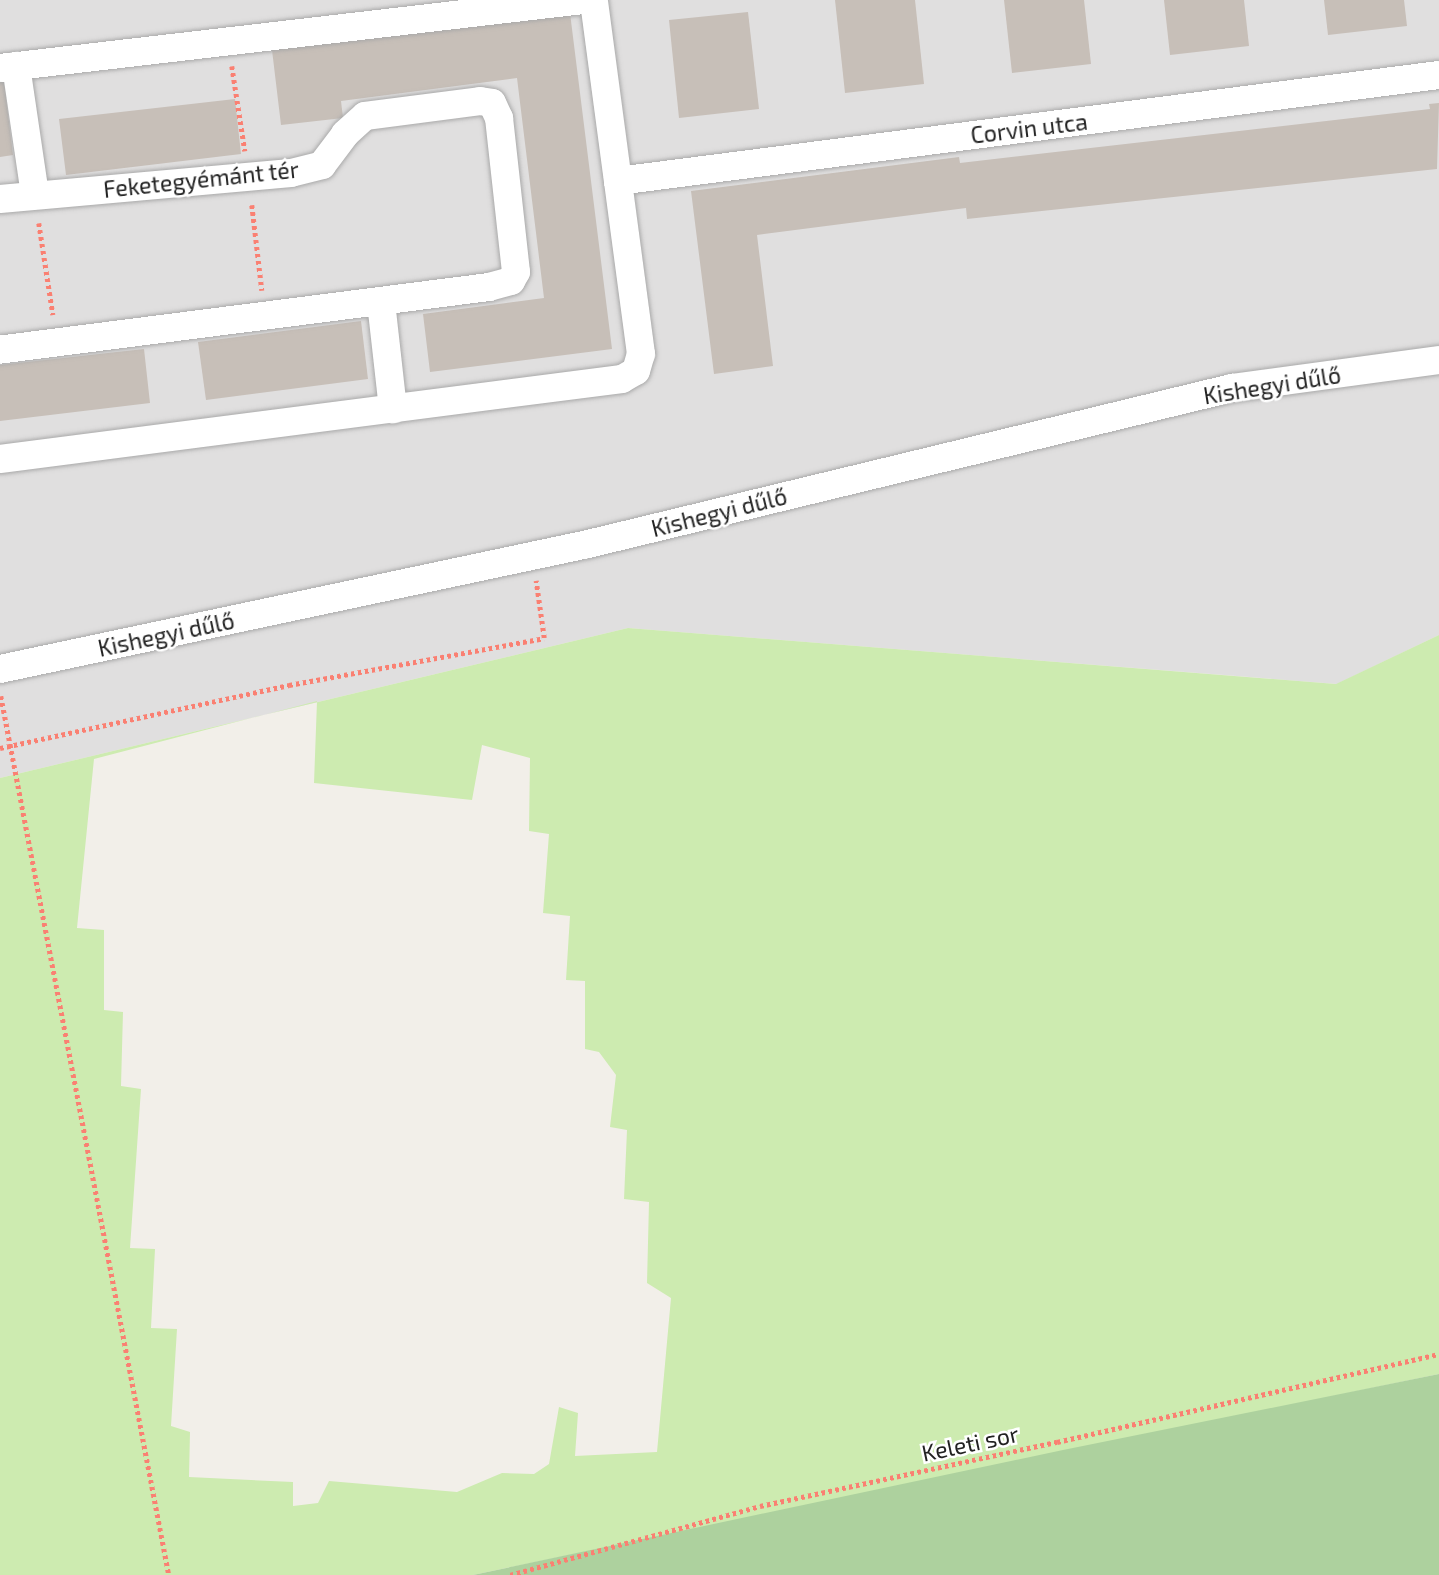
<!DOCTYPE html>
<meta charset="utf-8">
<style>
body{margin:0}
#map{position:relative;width:1439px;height:1575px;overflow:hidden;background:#f2efe9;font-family:"Exo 2",sans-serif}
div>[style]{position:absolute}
.residential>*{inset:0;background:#e0dfdf}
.grass>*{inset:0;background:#cdebb0}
.forest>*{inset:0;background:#add19e}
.building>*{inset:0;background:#c7bfb8}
.path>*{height:4.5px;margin-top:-2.25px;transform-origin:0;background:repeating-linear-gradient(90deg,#fa8072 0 3.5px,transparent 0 7px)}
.roads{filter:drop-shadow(0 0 2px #a9a9a9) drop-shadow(0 0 2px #a9a9a9)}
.minor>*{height:28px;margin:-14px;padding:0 14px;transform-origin:14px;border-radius:14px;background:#fff}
span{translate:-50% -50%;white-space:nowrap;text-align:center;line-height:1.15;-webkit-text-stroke:5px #fff;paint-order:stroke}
.street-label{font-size:23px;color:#222}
</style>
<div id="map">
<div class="residential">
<div style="clip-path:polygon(0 0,1439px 0,1439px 635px,1337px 684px,628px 628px,0 778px)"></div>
</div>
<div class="grass">
<div style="clip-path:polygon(evenodd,628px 628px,1336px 684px,1439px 635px,1439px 1374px,473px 1575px,0 1575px,0 778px,628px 628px,317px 701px,314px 783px,472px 800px,482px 745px,530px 758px,529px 831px,549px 834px,543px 913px,570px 916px,566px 980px,585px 981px,585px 1049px,599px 1052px,616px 1075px,610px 1127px,627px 1130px,624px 1199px,649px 1202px,647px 1283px,671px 1298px,657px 1452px,575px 1456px,578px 1413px,559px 1407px,549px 1464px,534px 1474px,502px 1473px,457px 1492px,329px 1481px,318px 1503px,293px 1506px,293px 1482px,189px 1477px,190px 1432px,171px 1426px,177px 1329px,151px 1328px,155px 1249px,130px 1248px,141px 1089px,121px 1086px,123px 1012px,104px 1010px,104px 930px,77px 928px,94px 759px,317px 701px)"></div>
</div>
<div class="forest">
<div style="clip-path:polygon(1439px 1374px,1439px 1575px,473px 1575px,1063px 1450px)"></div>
</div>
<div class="building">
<div style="clip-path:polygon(835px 0,915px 0,924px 84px,845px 93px)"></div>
<div style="clip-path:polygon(1004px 0,1084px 0,1091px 64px,1012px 73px)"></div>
<div style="clip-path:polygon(1164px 0,1244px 0,1249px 46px,1170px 55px)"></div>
<div style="clip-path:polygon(1324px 0,1404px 0,1407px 26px,1328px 35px)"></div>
<div style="clip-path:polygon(748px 12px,759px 109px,679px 118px,669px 20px)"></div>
<div style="clip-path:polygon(570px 13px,612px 349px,430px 372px,423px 314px,544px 298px,517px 78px,341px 101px,343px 118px,281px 125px,272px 50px)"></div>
<div style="clip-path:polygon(4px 81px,13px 155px,0 157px,0 82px)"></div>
<div style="clip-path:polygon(235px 99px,241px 154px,66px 175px,59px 119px)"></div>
<div style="clip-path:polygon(1439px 103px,1437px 169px,967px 219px,966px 208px,757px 235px,773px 366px,714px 374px,691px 191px,959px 157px,960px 163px,1430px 109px,1429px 104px)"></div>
<div style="clip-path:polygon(361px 321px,368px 379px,206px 400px,198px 342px)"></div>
<div style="clip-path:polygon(144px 349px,150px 403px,0 421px,0 365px)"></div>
</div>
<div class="path">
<div style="left:232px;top:66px;width:86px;rotate:81.3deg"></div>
<div style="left:252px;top:205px;width:86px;rotate:83.3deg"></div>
<div style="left:39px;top:223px;width:93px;rotate:81.3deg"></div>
<div style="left:1px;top:696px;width:895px;rotate:79.18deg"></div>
<div style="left:0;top:748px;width:296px;rotate:-12.3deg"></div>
<div style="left:289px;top:685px;width:259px;rotate:-10.4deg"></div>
<div style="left:544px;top:638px;width:58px;rotate:-98deg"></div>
<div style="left:510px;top:1575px;width:259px;rotate:-15.4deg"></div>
<div style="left:760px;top:1506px;width:304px;rotate:-12.2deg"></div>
<div style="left:1057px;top:1442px;width:392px;rotate:-13deg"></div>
</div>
<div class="roads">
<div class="minor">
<div style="left:16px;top:66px;width:130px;rotate:81.6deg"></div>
<div style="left:0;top:68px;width:587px;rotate:-6.65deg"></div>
<div style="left:618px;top:181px;width:828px;rotate:-7.36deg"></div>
<div style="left:0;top:199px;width:292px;rotate:-5.1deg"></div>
<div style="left:291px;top:173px;width:32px;rotate:-14deg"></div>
<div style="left:322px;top:165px;width:39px;rotate:-53deg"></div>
<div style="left:345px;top:134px;width:27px;rotate:-42deg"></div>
<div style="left:365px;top:116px;width:116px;rotate:-7.4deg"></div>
<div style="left:480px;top:101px;width:12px;rotate:9deg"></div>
<div style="left:492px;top:103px;width:17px;rotate:65deg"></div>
<div style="left:499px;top:118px;width:155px;rotate:83.7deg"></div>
<div style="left:516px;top:272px;width:10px;rotate:119deg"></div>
<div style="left:511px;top:281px;width:23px;rotate:165deg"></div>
<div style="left:489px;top:287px;width:493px;rotate:172.7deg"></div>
<div style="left:381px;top:302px;width:108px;rotate:83.6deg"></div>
<div style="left:0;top:459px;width:627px;rotate:-7.33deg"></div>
<div style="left:622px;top:379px;width:16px;rotate:-30deg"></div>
<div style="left:636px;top:371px;width:18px;rotate:-74deg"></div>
<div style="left:641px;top:354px;width:357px;rotate:-97.6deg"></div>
<div style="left:0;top:669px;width:601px;rotate:-12deg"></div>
<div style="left:588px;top:544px;width:663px;rotate:-13.62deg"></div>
<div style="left:1232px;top:388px;width:209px;rotate:-7.7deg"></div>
</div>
</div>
<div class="street-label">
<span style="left:1029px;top:128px;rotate:-7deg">Corvin utca</span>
<span style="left:201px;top:179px;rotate:-6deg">Feketegyémánt tér</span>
<span style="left:1272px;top:385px;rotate:-9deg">Kishegyi dűlő</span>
<span style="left:719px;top:512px;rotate:-14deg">Kishegyi dűlő</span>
<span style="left:166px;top:634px;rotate:-12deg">Kishegyi dűlő</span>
<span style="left:970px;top:1443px;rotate:-12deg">Keleti sor</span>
</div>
</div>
